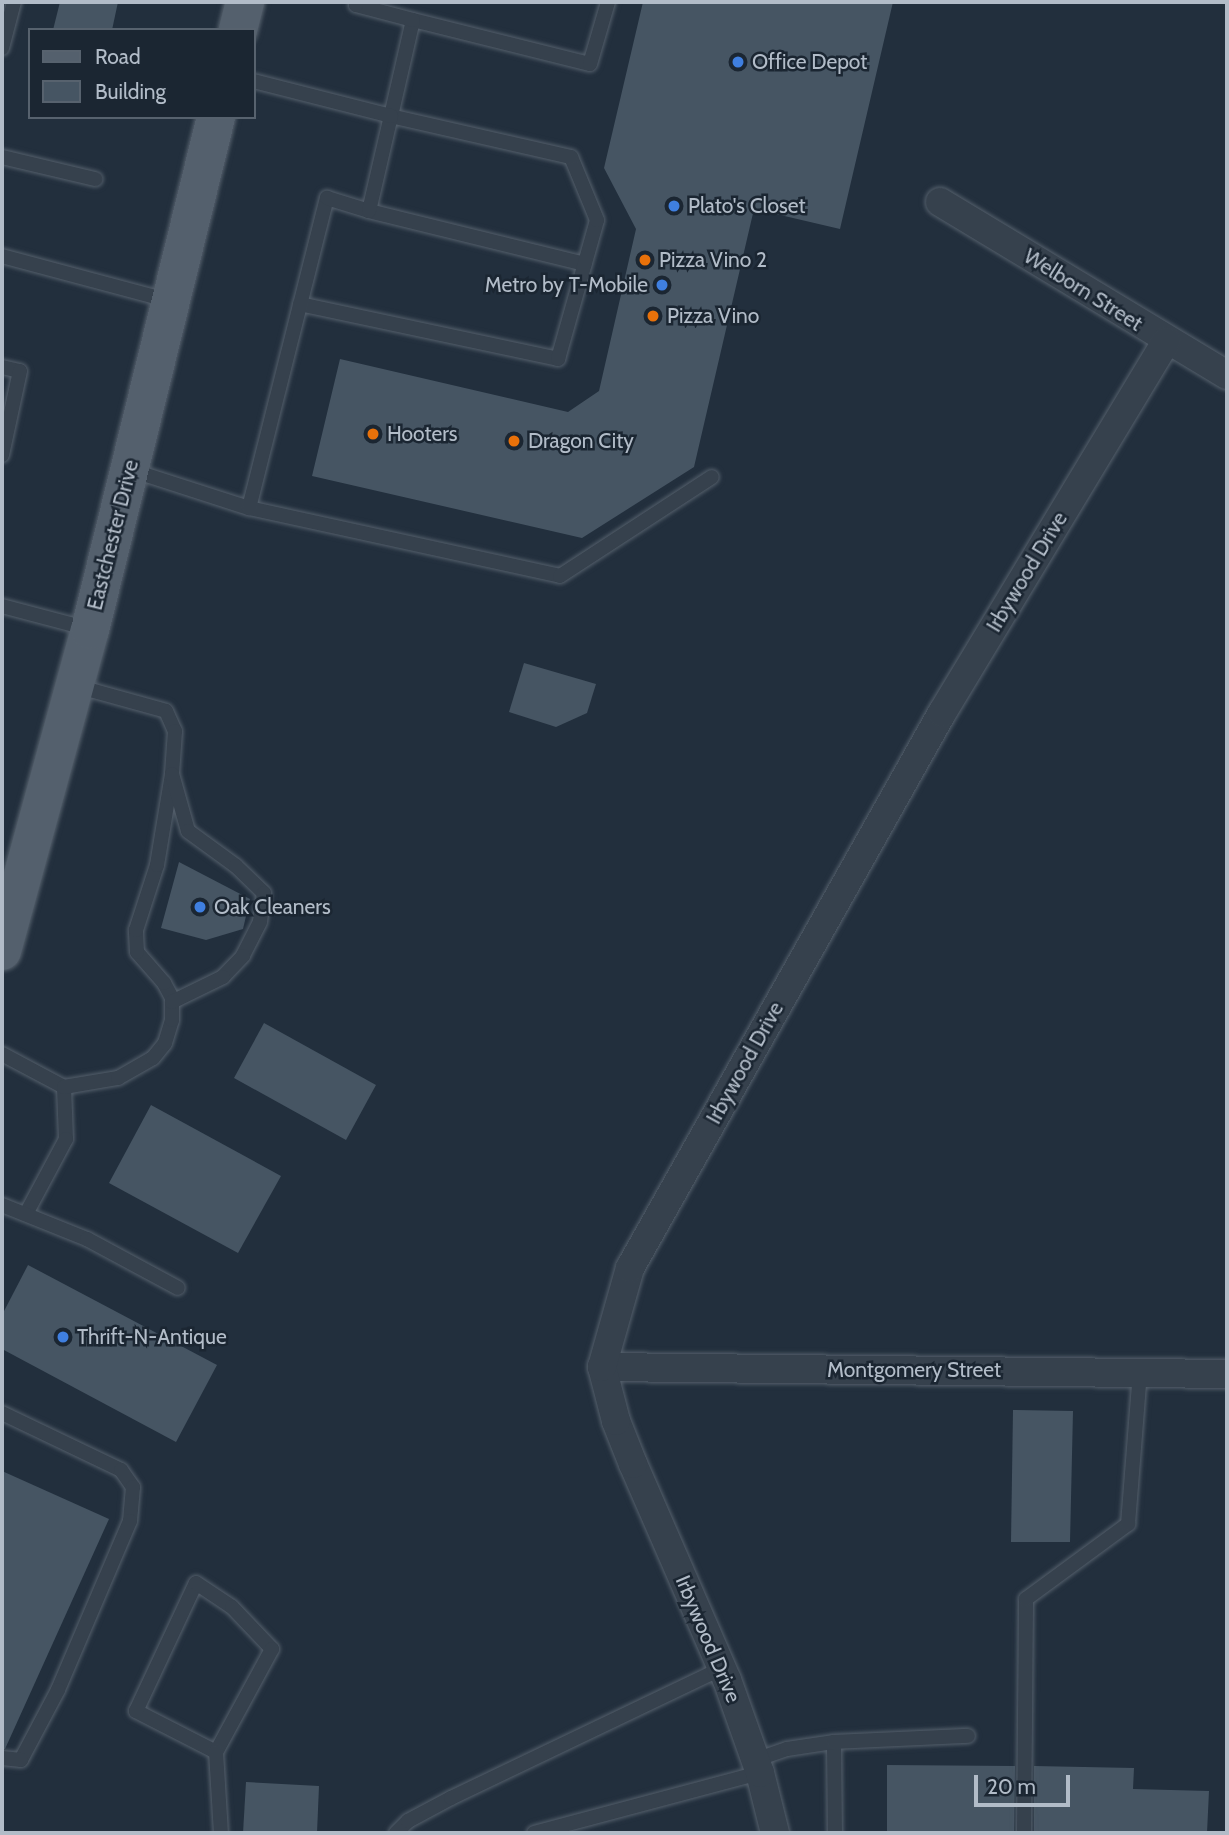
<!DOCTYPE html>
<style>
body{margin:0}
#map{position:relative;width:1229px;height:1835px;overflow:hidden;background:#222f3d;font-family:Cabin,sans-serif}
div>[style]{position:absolute}
.building>*{inset:0;background:#465563}
.roads{filter:drop-shadow(0 0 2px #545f6b) drop-shadow(0 0 2px #545f6b)}
.service>*{height:14px;margin:-7px;padding:0 7px;transform-origin:7px;border-radius:7px;background:#36414d}
.minor>*{height:28px;margin:-14px;padding:0 14px;transform-origin:14px;border-radius:14px;background:#36414d}
.primary>*{height:38px;margin:-19px;padding:0 19px;transform-origin:19px;border-radius:19px;background:#54606d}
.dots>*{width:19px;height:19px;translate:-50% -50%;box-sizing:border-box;border:4px solid #1b2632;border-radius:50%}
span{translate:-50% -50%;white-space:nowrap;text-align:center;line-height:1.15;-webkit-text-stroke:5px #1b2632;paint-order:stroke}
.poi-label{font-size:21px;color:#b2bcc8}
.left{translate:0 -50%;text-align:left}
.right{translate:-100% -50%;text-align:right}
.street-label{font-size:21px;color:#b2bcc8}
.frame{position:absolute;inset:0;border:4px solid #b2bcc8;pointer-events:none}
.legend{position:absolute;left:28px;top:28px;width:228px;height:91px;box-sizing:border-box;background:#1b2632;border:2px solid #57626e;margin:0;padding:9px 12px;list-style:none;font-size:21px;color:#b2bcc8}
.legend li{display:flex;align-items:center;gap:14px;height:35px}
.legend b{width:35px;border:2px solid #57626e}
.scale{position:absolute;left:974px;top:1775px;width:96px;height:32px;box-sizing:border-box;border:4px solid #b2bcc8;border-top:0;padding-left:9px;font-size:21px;line-height:24px;white-space:nowrap;color:#b2bcc8;-webkit-text-stroke:5px #1b2632;paint-order:stroke}
</style>
<div id="map">
<div class="building">
<div style="clip-path:polygon(60px 2px,118px 2px,112px 30px,53px 30px)"></div>
<div style="clip-path:polygon(643px 2px,893px 2px,840px 229px,754px 209px,694px 467px,582px 538px,312px 476px,340px 359px,568px 412px,599px 391px,636px 229px,604px 168px)"></div>
<div style="clip-path:polygon(524px 663px,596px 684px,587px 713px,556px 727px,509px 712px)"></div>
<div style="clip-path:polygon(179px 862px,250px 899px,243px 929px,206px 940px,161px 928px)"></div>
<div style="clip-path:polygon(264px 1023px,376px 1085px,346px 1140px,234px 1078px)"></div>
<div style="clip-path:polygon(151px 1105px,281px 1176px,238px 1253px,109px 1183px)"></div>
<div style="clip-path:polygon(28px 1265px,217px 1365px,176px 1442px,2px 1349px,2px 1315px)"></div>
<div style="clip-path:polygon(1013px 1410px,1073px 1411px,1070px 1542px,1011px 1542px)"></div>
<div style="clip-path:polygon(2px 1471px,109px 1519px,5px 1749px,2px 1749px)"></div>
<div style="clip-path:polygon(887px 1765px,1015px 1766px,1014px 1833px,887px 1833px)"></div>
<div style="clip-path:polygon(1034px 1766px,1134px 1768px,1133px 1789px,1209px 1791px,1207px 1833px,1034px 1833px)"></div>
<div style="clip-path:polygon(246px 1782px,319px 1786px,317px 1833px,243px 1833px)"></div>
</div>
<div class="roads">
<div class="service">
<div style="left:413px;top:20px;width:182px;rotate:14deg"></div>
<div style="left:590px;top:64px;width:65px;rotate:-73.8deg"></div>
<div style="left:2px;top:48px;width:48px;rotate:-75.4deg"></div>
<div style="left:2px;top:157px;width:96px;rotate:13.3deg"></div>
<div style="left:369px;top:211px;width:222px;rotate:13.8deg"></div>
<div style="left:2px;top:256px;width:174px;rotate:15deg"></div>
<div style="left:300px;top:304px;width:264px;rotate:12deg"></div>
<div style="left:558px;top:359px;width:144px;rotate:-74.3deg"></div>
<div style="left:597px;top:220px;width:68px;rotate:-112.4deg"></div>
<div style="left:571px;top:157px;width:185px;rotate:-167.2deg"></div>
<div style="left:391px;top:116px;width:98px;rotate:-77.1deg"></div>
<div style="left:413px;top:20px;width:59px;rotate:-165.3deg"></div>
<div style="left:356px;top:5px;width:3px;rotate:-90deg"></div>
<div style="left:2px;top:367px;width:18px;rotate:13deg"></div>
<div style="left:20px;top:371px;width:86px;rotate:102.1deg"></div>
<div style="left:131px;top:470px;width:124px;rotate:17.9deg"></div>
<div style="left:249px;top:508px;width:318px;rotate:12.3deg"></div>
<div style="left:560px;top:576px;width:181px;rotate:-33.1deg"></div>
<div style="left:249px;top:508px;width:320px;rotate:-75.9deg"></div>
<div style="left:327px;top:198px;width:44px;rotate:17.2deg"></div>
<div style="left:369px;top:211px;width:98px;rotate:-77deg"></div>
<div style="left:391px;top:116px;width:141px;rotate:-165.7deg"></div>
<div style="left:2px;top:606px;width:90px;rotate:14.8deg"></div>
<div style="left:76px;top:686px;width:93px;rotate:15.5deg"></div>
<div style="left:166px;top:711px;width:22px;rotate:66deg"></div>
<div style="left:175px;top:731px;width:43px;rotate:94deg"></div>
<div style="left:2px;top:1054px;width:70px;rotate:28deg"></div>
<div style="left:64px;top:1087px;width:52px;rotate:87.8deg"></div>
<div style="left:66px;top:1139px;width:85px;rotate:118.1deg"></div>
<div style="left:64px;top:1087px;width:55px;rotate:-9.5deg"></div>
<div style="left:118px;top:1078px;width:40px;rotate:-29.7deg"></div>
<div style="left:153px;top:1058px;width:19px;rotate:-51deg"></div>
<div style="left:165px;top:1043px;width:24px;rotate:-73deg"></div>
<div style="left:172px;top:1020px;width:22px;rotate:-90deg"></div>
<div style="left:172px;top:998px;width:17px;rotate:-118deg"></div>
<div style="left:164px;top:983px;width:41px;rotate:-131.1deg"></div>
<div style="left:137px;top:952px;width:22px;rotate:-93deg"></div>
<div style="left:136px;top:930px;width:68px;rotate:-72.1deg"></div>
<div style="left:157px;top:865px;width:92px;rotate:-80.6deg"></div>
<div style="left:172px;top:774px;width:59px;rotate:74.3deg"></div>
<div style="left:188px;top:831px;width:59px;rotate:36.1deg"></div>
<div style="left:236px;top:866px;width:39px;rotate:44deg"></div>
<div style="left:264px;top:893px;width:29px;rotate:98deg"></div>
<div style="left:260px;top:922px;width:38px;rotate:117deg"></div>
<div style="left:243px;top:956px;width:29px;rotate:134deg"></div>
<div style="left:223px;top:977px;width:57px;rotate:153.9deg"></div>
<div style="left:2px;top:1205px;width:92px;rotate:21.8deg"></div>
<div style="left:87px;top:1239px;width:103px;rotate:28.3deg"></div>
<div style="left:2px;top:1413px;width:132px;rotate:25.6deg"></div>
<div style="left:121px;top:1470px;width:21px;rotate:55deg"></div>
<div style="left:133px;top:1487px;width:34px;rotate:95deg"></div>
<div style="left:130px;top:1521px;width:184px;rotate:113.1deg"></div>
<div style="left:58px;top:1690px;width:79px;rotate:117.9deg"></div>
<div style="left:21px;top:1760px;width:19px;rotate:-174deg"></div>
<div style="left:834px;top:1742px;width:91px;rotate:89.4deg"></div>
<div style="left:216px;top:1752px;width:90px;rotate:-152.9deg"></div>
<div style="left:136px;top:1711px;width:141px;rotate:-64.9deg"></div>
<div style="left:196px;top:1583px;width:43px;rotate:33.7deg"></div>
<div style="left:232px;top:1607px;width:58px;rotate:46.4deg"></div>
<div style="left:272px;top:1649px;width:117px;rotate:118.5deg"></div>
<div style="left:216px;top:1752px;width:81px;rotate:86.5deg"></div>
<div style="left:755px;top:1760px;width:34px;rotate:-19deg"></div>
<div style="left:787px;top:1749px;width:48px;rotate:-8.5deg"></div>
<div style="left:834px;top:1742px;width:134px;rotate:-2.6deg"></div>
<div style="left:396px;top:1833px;width:17px;rotate:-45deg"></div>
<div style="left:408px;top:1821px;width:49px;rotate:-28.1deg"></div>
<div style="left:451px;top:1798px;width:301px;rotate:-25.6deg"></div>
<div style="left:534px;top:1833px;width:234px;rotate:-14.9deg"></div>
<div style="left:1024px;top:1833px;width:234px;rotate:-89.5deg"></div>
<div style="left:1026px;top:1599px;width:127px;rotate:-36.3deg"></div>
<div style="left:1128px;top:1524px;width:152px;rotate:-85.5deg"></div>
</div>
<div class="minor">
<div style="left:940px;top:202px;width:335px;rotate:31.1deg"></div>
<div style="left:602px;top:1367px;width:625px;rotate:0.64deg"></div>
<div style="left:775px;top:1833px;width:62px;rotate:-104deg"></div>
<div style="left:760px;top:1773px;width:99px;rotate:-109.5deg"></div>
<div style="left:727px;top:1680px;width:236px;rotate:-113.5deg"></div>
<div style="left:633px;top:1464px;width:46px;rotate:-111.6deg"></div>
<div style="left:616px;top:1421px;width:56px;rotate:-104.5deg"></div>
<div style="left:602px;top:1367px;width:103px;rotate:-74.2deg"></div>
<div style="left:630px;top:1268px;width:637px;rotate:-60.66deg"></div>
<div style="left:942px;top:713px;width:434px;rotate:-58.9deg"></div>
</div>
<div class="primary">
<div style="left:238px;top:30px;width:29px;rotate:-76deg"></div>
<div style="left:2px;top:951px;width:333px;rotate:-74.7deg"></div>
<div style="left:90px;top:630px;width:528px;rotate:-76.2deg"></div>
</div>
</div>
<div class="dots">
<div style="left:738px;top:62px;background:#3f7fe0"></div>
<div style="left:674px;top:206px;background:#3f7fe0"></div>
<div style="left:645px;top:260px;background:#e8710a"></div>
<div style="left:662px;top:285px;background:#3f7fe0"></div>
<div style="left:653px;top:316px;background:#e8710a"></div>
<div style="left:373px;top:434px;background:#e8710a"></div>
<div style="left:514px;top:441px;background:#e8710a"></div>
<div style="left:200px;top:907px;background:#3f7fe0"></div>
<div style="left:63px;top:1337px;background:#3f7fe0"></div>
</div>
<div class="poi-label">
<span class="left" style="left:752px;top:62px">Office Depot</span>
<span class="left" style="left:688px;top:206px">Plato's Closet</span>
<span class="left" style="left:659px;top:260px">Pizza Vino 2</span>
<span class="right" style="left:648px;top:285px">Metro by T-Mobile</span>
<span class="left" style="left:667px;top:316px">Pizza Vino</span>
<span class="left" style="left:387px;top:434px">Hooters</span>
<span class="left" style="left:528px;top:441px">Dragon City</span>
<span class="left" style="left:214px;top:907px">Oak Cleaners</span>
<span class="left" style="left:77px;top:1337px">Thrift-N-Antique</span>
</div>
<div class="street-label">
<span style="left:1083px;top:290px;rotate:32deg">Welborn Street</span>
<span style="left:113px;top:535px;rotate:-76deg">Eastchester Drive</span>
<span style="left:1027px;top:572px;rotate:-59deg">Irbywood Drive</span>
<span style="left:745px;top:1063px;rotate:-61deg">Irbywood Drive</span>
<span style="left:914px;top:1370px">Montgomery Street</span>
<span style="left:708px;top:1639px;rotate:67deg">Irbywood Drive</span>
</div>
<div class="frame"></div>
<ul class="legend">
<li><b style="height:9px;background:#54606d"></b>Road</li>
<li><b style="height:19px;background:#465563"></b>Building</li>
</ul>
<div class="scale">20 m</div>
</div>
